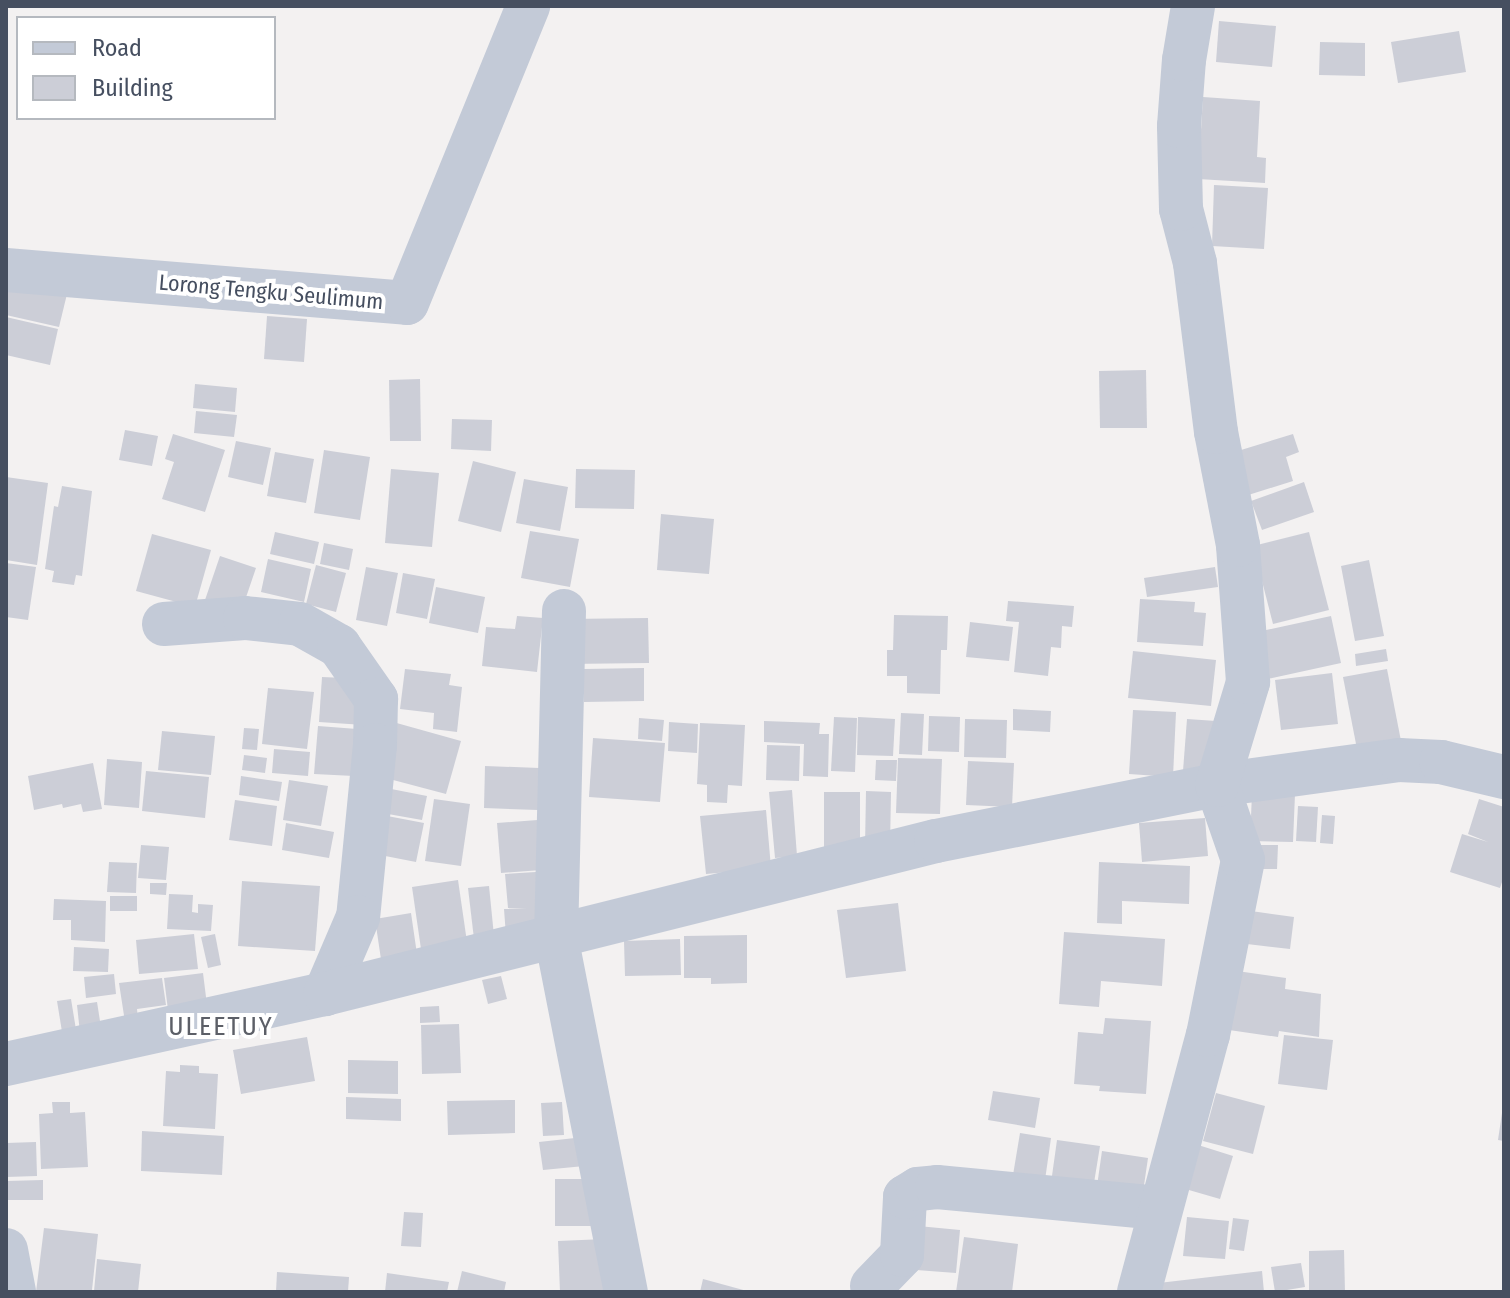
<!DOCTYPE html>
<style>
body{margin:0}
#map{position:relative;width:1510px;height:1298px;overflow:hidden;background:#f3f1f1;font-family:"Fira Sans Condensed",sans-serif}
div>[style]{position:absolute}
.building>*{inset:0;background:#ccced7}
.minor>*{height:44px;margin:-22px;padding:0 22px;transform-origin:22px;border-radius:22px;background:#c3cad7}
span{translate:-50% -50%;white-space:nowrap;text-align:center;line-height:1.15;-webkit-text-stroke:8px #fff;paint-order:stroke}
.street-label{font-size:22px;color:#464f60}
.quarter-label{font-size:26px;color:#5c5f67;letter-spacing:2px}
.frame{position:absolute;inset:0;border:8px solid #464f60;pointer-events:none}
.legend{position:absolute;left:16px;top:16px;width:260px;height:104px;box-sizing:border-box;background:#fff;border:2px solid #b5b9bf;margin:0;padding:10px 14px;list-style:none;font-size:24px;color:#464f60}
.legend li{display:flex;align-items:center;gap:16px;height:40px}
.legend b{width:40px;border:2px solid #b5b9bf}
</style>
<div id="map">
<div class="building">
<div style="clip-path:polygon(1219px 21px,1276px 26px,1272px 67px,1216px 62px)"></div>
<div style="clip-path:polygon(1459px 31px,1466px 72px,1398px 83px,1391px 42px)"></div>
<div style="clip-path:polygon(1320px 42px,1365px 43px,1365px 76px,1319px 75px)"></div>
<div style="clip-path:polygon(1203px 97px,1260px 101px,1257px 157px,1266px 158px,1265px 183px,1198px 179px)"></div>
<div style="clip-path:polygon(1214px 185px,1268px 188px,1264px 249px,1212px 246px)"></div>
<div style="clip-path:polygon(9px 280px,67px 294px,59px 327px,6px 315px)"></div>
<div style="clip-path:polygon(267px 316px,307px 319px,304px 362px,264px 359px)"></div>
<div style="clip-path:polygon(6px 317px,58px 329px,50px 365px,6px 355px)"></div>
<div style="clip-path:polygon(1146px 370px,1147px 428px,1100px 428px,1099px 371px)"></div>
<div style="clip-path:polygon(420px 379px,421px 441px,390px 441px,389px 380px)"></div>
<div style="clip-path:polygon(195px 384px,237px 388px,235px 412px,193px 408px)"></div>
<div style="clip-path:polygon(196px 411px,237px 415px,234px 437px,194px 433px)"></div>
<div style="clip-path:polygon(452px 419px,492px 420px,491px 451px,451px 449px)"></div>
<div style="clip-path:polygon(125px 430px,158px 436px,152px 466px,119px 460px)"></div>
<div style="clip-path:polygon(173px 434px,225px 450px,205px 512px,162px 499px,174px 462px,165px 459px)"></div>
<div style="clip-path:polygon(1293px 434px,1299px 452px,1286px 457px,1293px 481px,1242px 497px,1228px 454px)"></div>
<div style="clip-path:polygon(236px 441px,271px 448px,263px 485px,228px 477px)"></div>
<div style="clip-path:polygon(324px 450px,370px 457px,360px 520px,314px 513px)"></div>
<div style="clip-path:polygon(275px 452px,314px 459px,306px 503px,267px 496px)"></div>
<div style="clip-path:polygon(473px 461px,516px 472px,501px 532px,458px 521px)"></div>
<div style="clip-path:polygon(391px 469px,439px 473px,432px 547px,385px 543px)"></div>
<div style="clip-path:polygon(576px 469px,635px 470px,634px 509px,575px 508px)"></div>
<div style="clip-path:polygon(6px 477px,48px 483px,37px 565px,6px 560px)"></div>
<div style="clip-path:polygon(524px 479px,568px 487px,560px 531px,516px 523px)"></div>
<div style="clip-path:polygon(1304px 482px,1314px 512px,1262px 530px,1251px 501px)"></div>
<div style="clip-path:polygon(62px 486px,92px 491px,82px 576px,76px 575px,74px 585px,52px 582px,54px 571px,45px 569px,54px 506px,58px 507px)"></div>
<div style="clip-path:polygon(661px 514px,714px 519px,709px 574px,657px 570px)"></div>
<div style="clip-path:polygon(530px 531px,579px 539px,570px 587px,521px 578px)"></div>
<div style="clip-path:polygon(275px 532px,319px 542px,314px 564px,270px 554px)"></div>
<div style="clip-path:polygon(1309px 532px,1329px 610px,1273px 624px,1253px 546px)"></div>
<div style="clip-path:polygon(152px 534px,211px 550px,195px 607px,136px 591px)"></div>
<div style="clip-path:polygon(324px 543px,353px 549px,349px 570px,320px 564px)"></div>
<div style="clip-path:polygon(220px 556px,256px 568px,241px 612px,205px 600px)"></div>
<div style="clip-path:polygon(268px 559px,311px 569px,304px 602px,261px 592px)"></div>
<div style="clip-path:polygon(1369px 560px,1384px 636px,1355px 641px,1341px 566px)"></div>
<div style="clip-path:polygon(6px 563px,36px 567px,28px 620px,6px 617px)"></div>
<div style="clip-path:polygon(316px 565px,346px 573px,336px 612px,306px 604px)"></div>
<div style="clip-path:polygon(366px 567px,398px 573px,387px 626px,356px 620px)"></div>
<div style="clip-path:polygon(1215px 567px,1218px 587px,1147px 597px,1144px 578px)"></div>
<div style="clip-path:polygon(403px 573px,435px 579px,427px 619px,396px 613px)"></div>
<div style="clip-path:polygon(436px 587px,485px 597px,478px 633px,429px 623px)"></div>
<div style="clip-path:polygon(1140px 599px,1195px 602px,1194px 612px,1206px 613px,1203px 646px,1137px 642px)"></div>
<div style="clip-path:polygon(1008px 601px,1074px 606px,1072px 627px,1062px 626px,1061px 648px,1051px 647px,1048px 676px,1014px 672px,1019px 622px,1006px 621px)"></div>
<div style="clip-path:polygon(894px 615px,948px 616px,947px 650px,941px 650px,940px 694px,907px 693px,907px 676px,887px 676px,887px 650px,893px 650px)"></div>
<div style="clip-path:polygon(517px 616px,543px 618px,537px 672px,482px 666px,486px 627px,515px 629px)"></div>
<div style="clip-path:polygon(1331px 616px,1341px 663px,1263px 680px,1252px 633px)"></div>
<div style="clip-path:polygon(648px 618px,649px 663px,568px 664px,568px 619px)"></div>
<div style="clip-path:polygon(970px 622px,1013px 627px,1009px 661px,966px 657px)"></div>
<div style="clip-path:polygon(1386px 649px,1388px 661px,1356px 666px,1355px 654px)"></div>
<div style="clip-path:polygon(1133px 651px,1216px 660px,1211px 706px,1128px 698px)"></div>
<div style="clip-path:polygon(644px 668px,644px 701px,584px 702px,584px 669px)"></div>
<div style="clip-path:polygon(405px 669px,451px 674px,449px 685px,462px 687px,457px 732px,433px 729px,434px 713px,400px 709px)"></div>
<div style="clip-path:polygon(1387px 669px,1401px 741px,1357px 749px,1343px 677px)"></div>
<div style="clip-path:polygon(1332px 673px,1338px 724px,1281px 730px,1275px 680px)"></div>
<div style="clip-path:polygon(322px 677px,345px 678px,356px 692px,364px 725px,319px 722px)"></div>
<div style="clip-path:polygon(268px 688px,314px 692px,307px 749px,262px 744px)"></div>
<div style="clip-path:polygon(1013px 709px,1051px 711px,1050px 732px,1013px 730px)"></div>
<div style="clip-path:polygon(1133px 710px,1176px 712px,1173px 777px,1129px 774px)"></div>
<div style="clip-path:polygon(901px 713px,924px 714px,922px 755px,899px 754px)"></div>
<div style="clip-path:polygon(929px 716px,960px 717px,959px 752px,928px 751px)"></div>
<div style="clip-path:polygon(834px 717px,857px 718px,855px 772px,831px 771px)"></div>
<div style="clip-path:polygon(858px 717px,895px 719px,893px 756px,857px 755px)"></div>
<div style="clip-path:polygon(639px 718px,664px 720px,662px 741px,638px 739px)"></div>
<div style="clip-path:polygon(965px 719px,1007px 720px,1006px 758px,964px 757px)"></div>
<div style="clip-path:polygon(1187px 719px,1216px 721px,1213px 773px,1183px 771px)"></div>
<div style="clip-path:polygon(764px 721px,820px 723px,819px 734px,829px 734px,828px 777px,803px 776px,804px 744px,764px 742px)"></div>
<div style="clip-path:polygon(393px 722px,461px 741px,446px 794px,378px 776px)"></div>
<div style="clip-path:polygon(669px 722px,698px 724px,697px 753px,668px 751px)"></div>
<div style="clip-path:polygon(700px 723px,745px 725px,742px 786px,728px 785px,727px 803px,707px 802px,707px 785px,697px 784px)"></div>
<div style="clip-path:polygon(318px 726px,357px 729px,354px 776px,314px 774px)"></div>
<div style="clip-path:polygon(244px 728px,259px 729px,257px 750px,242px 749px)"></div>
<div style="clip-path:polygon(162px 731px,215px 736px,211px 775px,158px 770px)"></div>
<div style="clip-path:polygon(593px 738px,665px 743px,660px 802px,589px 797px)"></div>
<div style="clip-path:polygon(767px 745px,800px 746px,799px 781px,766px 780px)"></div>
<div style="clip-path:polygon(274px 749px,310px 752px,308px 776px,272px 773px)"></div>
<div style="clip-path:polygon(244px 755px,267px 758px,265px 773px,242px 770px)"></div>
<div style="clip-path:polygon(898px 758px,942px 759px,940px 814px,896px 813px)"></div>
<div style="clip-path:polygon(107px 759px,142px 762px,139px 808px,104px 805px)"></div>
<div style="clip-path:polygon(876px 760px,897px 760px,896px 781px,875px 780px)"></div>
<div style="clip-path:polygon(968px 761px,1014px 763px,1012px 807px,966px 805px)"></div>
<div style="clip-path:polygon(93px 763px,102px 809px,83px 812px,81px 804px,63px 808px,62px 804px,34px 810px,28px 776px)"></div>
<div style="clip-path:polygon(485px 766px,539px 768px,538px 810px,484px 808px)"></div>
<div style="clip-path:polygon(146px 771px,209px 777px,205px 818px,142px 811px)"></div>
<div style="clip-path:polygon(241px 776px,282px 782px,279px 801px,239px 795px)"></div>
<div style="clip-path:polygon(289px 780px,328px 786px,321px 826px,283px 820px)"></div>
<div style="clip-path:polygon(376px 786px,427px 796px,422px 820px,371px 811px)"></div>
<div style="clip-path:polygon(792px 790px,797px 856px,775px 858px,769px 792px)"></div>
<div style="clip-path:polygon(866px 791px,891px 792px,890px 847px,865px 847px)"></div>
<div style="clip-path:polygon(824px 792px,860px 792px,860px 853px,824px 852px)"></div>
<div style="clip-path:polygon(1252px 793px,1295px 794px,1293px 842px,1250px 841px)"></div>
<div style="clip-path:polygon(434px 799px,470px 804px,461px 866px,425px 861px)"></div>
<div style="clip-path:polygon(1479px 799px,1504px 807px,1504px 876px,1500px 888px,1450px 872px,1462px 834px,1488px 842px,1468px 834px)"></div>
<div style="clip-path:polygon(235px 800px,277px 806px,272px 846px,229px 840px)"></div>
<div style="clip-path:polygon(1298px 806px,1318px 807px,1316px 842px,1296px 841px)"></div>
<div style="clip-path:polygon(766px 810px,771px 868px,706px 874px,700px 816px)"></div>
<div style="clip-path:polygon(382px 815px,424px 823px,416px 862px,375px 854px)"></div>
<div style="clip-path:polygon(1322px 815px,1335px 816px,1333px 844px,1320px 843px)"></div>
<div style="clip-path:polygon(564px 818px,568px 868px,501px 873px,497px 823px)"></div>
<div style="clip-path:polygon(1205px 818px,1208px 856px,1142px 862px,1139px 823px)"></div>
<div style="clip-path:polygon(286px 823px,334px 832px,329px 858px,282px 850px)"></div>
<div style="clip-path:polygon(141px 845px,169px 847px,166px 880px,138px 878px)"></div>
<div style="clip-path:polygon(1261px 845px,1278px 845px,1277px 869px,1260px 869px)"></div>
<div style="clip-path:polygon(109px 862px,137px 863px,136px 893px,107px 892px)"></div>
<div style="clip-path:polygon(1099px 862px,1190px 866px,1189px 904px,1122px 901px,1122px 924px,1097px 923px)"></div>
<div style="clip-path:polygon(567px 870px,569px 903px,506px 936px,504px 909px,527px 908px,508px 908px,505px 874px)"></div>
<div style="clip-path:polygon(458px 880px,467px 942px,421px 949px,412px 887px)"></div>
<div style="clip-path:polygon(242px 881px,320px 886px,315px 951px,238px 946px)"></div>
<div style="clip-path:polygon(150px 883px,167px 883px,166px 895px,150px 894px)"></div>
<div style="clip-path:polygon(489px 886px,494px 936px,474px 939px,468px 888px)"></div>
<div style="clip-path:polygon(169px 894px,193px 895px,192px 912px,198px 913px,198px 904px,213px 905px,211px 931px,167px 929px)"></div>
<div style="clip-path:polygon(110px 896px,137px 896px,137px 911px,110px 911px)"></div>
<div style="clip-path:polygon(54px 899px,106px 901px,105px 942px,71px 940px,71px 920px,53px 920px)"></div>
<div style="clip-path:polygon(898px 903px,906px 971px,846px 978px,837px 910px)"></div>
<div style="clip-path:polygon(1251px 911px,1294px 917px,1290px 949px,1247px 944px)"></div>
<div style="clip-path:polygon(411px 913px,418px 961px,382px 966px,375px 919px)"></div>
<div style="clip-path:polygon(1064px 932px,1165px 939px,1162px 986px,1101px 981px,1099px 1007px,1059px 1004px)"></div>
<div style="clip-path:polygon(194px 934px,198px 969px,139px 974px,136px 940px)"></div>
<div style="clip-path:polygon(215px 934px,221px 965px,208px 968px,201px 937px)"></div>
<div style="clip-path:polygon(747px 935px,747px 983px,711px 984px,711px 978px,684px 978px,684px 936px)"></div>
<div style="clip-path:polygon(680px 939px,681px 975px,625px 976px,624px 941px)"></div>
<div style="clip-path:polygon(74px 947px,109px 949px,108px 972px,73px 971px)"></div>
<div style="clip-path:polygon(1237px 971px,1286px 978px,1285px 989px,1321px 994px,1319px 1037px,1279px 1031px,1278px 1037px,1229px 1030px)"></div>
<div style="clip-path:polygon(203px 973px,208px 1013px,169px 1018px,164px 978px)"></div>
<div style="clip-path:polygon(114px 974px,116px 994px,86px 998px,84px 977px)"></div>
<div style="clip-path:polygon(501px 976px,507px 999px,488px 1004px,482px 980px)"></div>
<div style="clip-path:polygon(162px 978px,166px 1005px,137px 1009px,138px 1020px,125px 1022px,119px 983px)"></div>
<div style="clip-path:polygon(71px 999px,79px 1048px,65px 1050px,57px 1001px)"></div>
<div style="clip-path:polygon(97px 1002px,103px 1040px,81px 1042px,77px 1005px)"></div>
<div style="clip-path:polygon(439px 1006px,440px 1022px,420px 1023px,420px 1007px)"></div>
<div style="clip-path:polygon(1105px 1018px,1151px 1021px,1146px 1094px,1099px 1091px,1100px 1086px,1074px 1084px,1078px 1032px,1103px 1034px)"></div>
<div style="clip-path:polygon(459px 1024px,461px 1073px,422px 1074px,421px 1025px)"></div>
<div style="clip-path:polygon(1284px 1035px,1333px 1040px,1327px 1090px,1278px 1084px)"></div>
<div style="clip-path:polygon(307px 1037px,315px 1081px,241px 1094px,233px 1050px)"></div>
<div style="clip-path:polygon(348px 1060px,398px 1061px,398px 1094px,348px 1093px)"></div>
<div style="clip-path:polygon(180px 1065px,199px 1066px,199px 1073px,218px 1074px,215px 1129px,163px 1126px,166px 1071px,180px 1072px)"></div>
<div style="clip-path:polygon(993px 1091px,1040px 1098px,1035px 1128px,988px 1120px)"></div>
<div style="clip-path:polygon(1216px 1093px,1265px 1106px,1253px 1154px,1203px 1141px)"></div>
<div style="clip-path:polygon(346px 1097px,401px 1099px,401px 1121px,346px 1119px)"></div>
<div style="clip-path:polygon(515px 1100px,515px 1133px,448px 1135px,447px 1101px)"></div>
<div style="clip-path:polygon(52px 1102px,70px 1102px,70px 1113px,85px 1112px,88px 1167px,41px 1169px,39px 1114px,53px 1113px)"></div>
<div style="clip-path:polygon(562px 1102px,564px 1135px,543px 1136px,541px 1103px)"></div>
<div style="clip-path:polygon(1502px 1113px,1504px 1113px,1504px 1141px,1498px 1140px)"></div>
<div style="clip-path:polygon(142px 1131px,224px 1136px,222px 1175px,141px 1171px)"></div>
<div style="clip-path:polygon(1020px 1133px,1051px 1138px,1045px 1180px,1013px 1175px)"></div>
<div style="clip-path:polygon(602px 1135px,605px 1164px,543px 1170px,539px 1142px)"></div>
<div style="clip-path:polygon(1057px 1140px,1100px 1146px,1093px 1189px,1051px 1183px)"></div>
<div style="clip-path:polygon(36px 1142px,37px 1176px,6px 1177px,6px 1143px)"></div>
<div style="clip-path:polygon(1195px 1144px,1233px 1156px,1220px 1199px,1182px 1188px)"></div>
<div style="clip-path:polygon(1102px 1151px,1148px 1158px,1143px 1192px,1097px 1186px)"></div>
<div style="clip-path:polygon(555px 1179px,607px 1179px,607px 1226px,555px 1226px)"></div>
<div style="clip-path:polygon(43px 1180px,43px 1200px,6px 1200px,6px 1181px)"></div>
<div style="clip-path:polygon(404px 1212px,423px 1213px,421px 1247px,401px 1246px)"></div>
<div style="clip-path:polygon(1187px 1217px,1229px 1221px,1225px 1259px,1183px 1256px)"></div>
<div style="clip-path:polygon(1233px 1218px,1249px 1220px,1244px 1251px,1229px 1249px)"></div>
<div style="clip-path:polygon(918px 1226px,960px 1230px,956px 1273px,903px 1269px)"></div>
<div style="clip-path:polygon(44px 1228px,98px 1234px,92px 1290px,36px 1292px)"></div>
<div style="clip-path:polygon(964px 1237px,1018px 1244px,1012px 1292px,956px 1292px)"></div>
<div style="clip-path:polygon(605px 1239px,607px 1292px,560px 1292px,558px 1241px)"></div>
<div style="clip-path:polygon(1344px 1250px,1345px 1292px,1309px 1292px,1309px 1251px)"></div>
<div style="clip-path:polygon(97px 1259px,141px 1264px,138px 1292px,94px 1291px)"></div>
<div style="clip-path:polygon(1301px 1263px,1305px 1287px,1275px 1292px,1271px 1267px)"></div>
<div style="clip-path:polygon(462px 1271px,506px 1282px,504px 1292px,457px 1292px)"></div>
<div style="clip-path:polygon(1262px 1271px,1264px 1292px,1151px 1292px,1150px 1284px)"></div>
<div style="clip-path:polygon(277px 1272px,349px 1277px,348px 1292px,276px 1292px)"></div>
<div style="clip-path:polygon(387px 1273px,449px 1282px,447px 1292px,385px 1292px)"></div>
<div style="clip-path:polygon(703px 1279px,747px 1291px,747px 1292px,700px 1292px)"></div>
</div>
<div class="minor">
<div style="left:6px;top:270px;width:402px;rotate:4.7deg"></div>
<div style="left:407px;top:303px;width:321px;rotate:-67.8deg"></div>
<div style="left:564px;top:611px;width:325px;rotate:91.4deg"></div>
<div style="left:556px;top:936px;width:363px;rotate:78.9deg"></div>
<div style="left:164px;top:624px;width:81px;rotate:-4.2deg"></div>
<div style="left:245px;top:618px;width:55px;rotate:6.2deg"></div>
<div style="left:300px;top:624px;width:45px;rotate:29.4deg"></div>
<div style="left:339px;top:646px;width:65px;rotate:55.1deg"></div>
<div style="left:376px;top:699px;width:46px;rotate:91.2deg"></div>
<div style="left:375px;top:745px;width:173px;rotate:95.6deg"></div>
<div style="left:358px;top:917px;width:84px;rotate:113.2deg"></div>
<div style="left:6px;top:1064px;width:327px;rotate:-12.4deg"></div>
<div style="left:325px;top:994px;width:630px;rotate:-14.06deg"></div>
<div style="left:936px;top:841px;width:287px;rotate:-11.3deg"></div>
<div style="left:1217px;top:785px;width:184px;rotate:-7.8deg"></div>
<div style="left:1399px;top:760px;width:42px;rotate:2.7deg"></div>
<div style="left:1441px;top:762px;width:65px;rotate:13.4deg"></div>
<div style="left:6px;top:1250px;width:43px;rotate:79.2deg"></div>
<div style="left:872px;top:1286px;width:43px;rotate:-45.9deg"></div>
<div style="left:902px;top:1255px;width:58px;rotate:-87deg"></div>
<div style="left:905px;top:1197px;width:15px;rotate:-32deg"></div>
<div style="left:918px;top:1189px;width:19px;rotate:-6deg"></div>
<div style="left:937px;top:1187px;width:223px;rotate:5.4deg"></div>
<div style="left:1139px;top:1292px;width:266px;rotate:-75deg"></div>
<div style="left:1208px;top:1035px;width:178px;rotate:-78.7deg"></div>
<div style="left:1243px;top:860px;width:79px;rotate:-109.1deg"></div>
<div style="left:1217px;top:785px;width:108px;rotate:-73.2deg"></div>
<div style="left:1248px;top:682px;width:137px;rotate:-94.2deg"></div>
<div style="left:1238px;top:545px;width:115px;rotate:-101deg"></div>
<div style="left:1216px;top:432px;width:170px;rotate:-97.1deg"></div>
<div style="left:1195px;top:263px;width:56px;rotate:-104.5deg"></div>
<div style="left:1181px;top:209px;width:83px;rotate:-91.4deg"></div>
<div style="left:1179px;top:126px;width:66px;rotate:-85.7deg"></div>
<div style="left:1184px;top:60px;width:55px;rotate:-80.5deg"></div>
</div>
<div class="street-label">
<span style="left:271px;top:292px;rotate:5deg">Lorong Tengku Seulimum</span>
</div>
<div class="quarter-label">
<span style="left:221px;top:1027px">ULEETUY</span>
</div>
<div class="frame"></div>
<ul class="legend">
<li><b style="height:10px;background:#c3cad7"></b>Road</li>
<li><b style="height:22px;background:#ccced7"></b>Building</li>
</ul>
</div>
